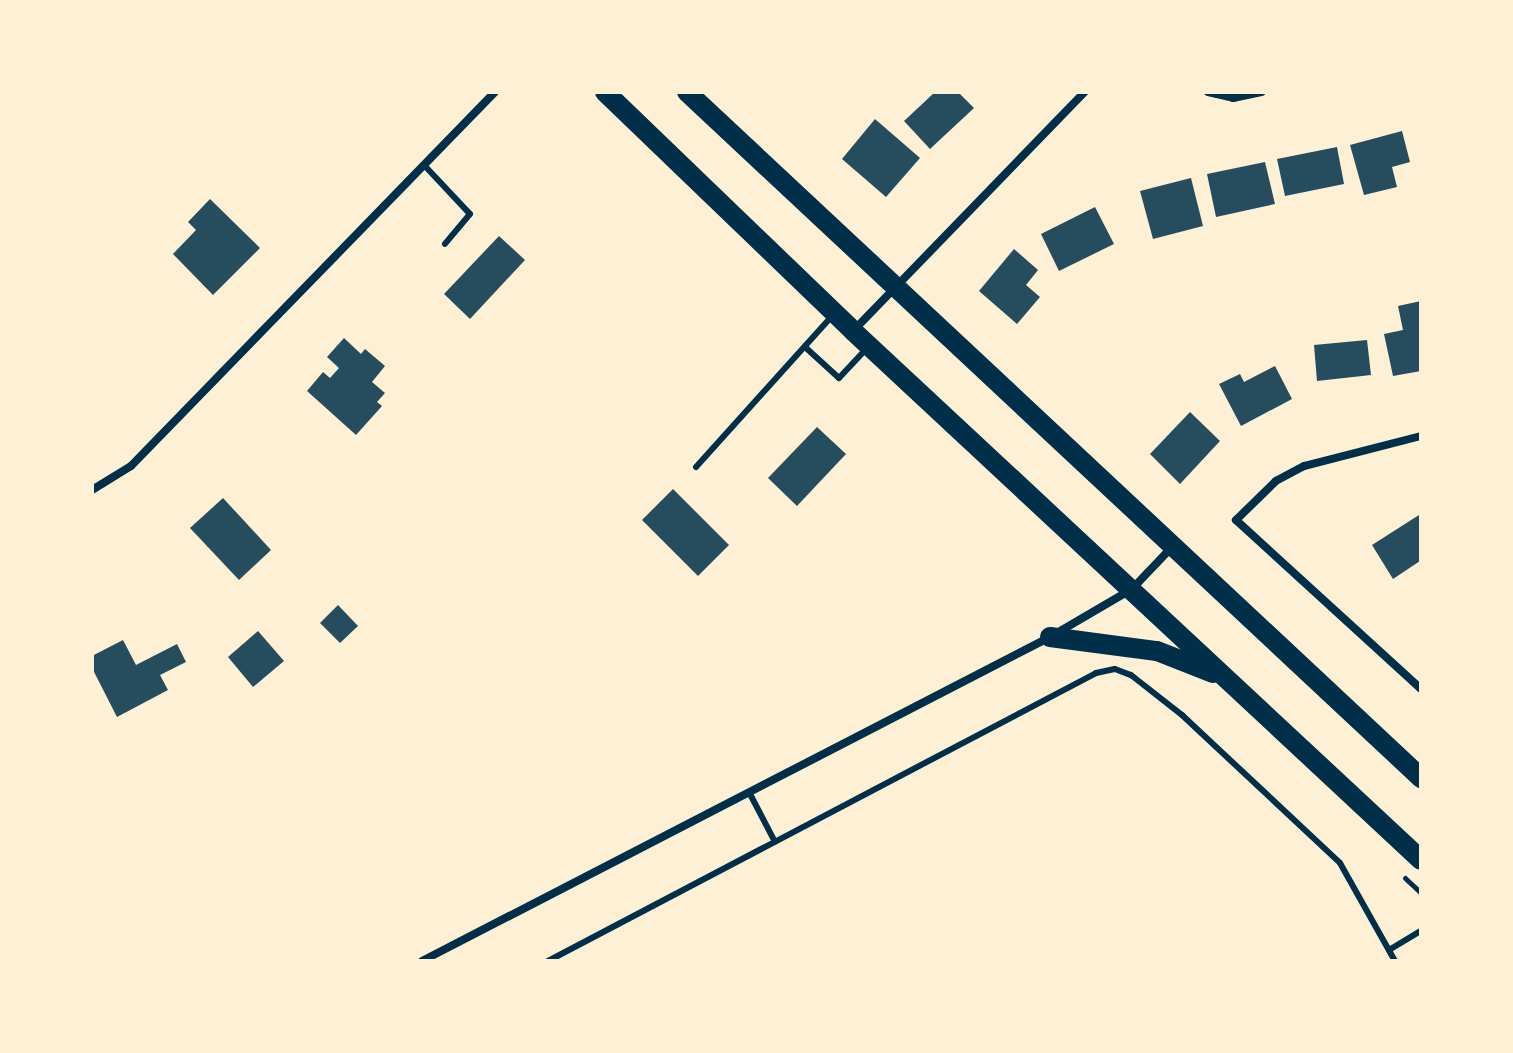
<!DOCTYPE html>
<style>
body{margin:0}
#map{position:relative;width:1513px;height:1053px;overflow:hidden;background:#fdf0d5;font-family:"Titillium Web",sans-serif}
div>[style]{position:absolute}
.building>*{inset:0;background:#264d5e}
.path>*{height:5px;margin:-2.5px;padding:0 2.5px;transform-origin:2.5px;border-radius:2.5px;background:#003049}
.service>*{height:6px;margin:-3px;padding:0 3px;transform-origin:3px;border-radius:3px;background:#003049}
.minor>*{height:8px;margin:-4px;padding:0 4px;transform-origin:4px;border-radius:4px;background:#003049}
.primary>*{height:20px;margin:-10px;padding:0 10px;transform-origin:10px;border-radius:10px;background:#003049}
span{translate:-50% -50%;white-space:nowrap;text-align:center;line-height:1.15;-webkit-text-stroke:7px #fdf0d5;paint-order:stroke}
.frame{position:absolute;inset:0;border:94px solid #fdf0d5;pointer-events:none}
</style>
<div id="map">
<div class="building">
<div style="clip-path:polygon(935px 92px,958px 92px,974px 108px,930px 149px,904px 121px)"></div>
<div style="clip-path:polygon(875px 119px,920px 158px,886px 197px,842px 159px)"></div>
<div style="clip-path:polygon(1402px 131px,1410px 162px,1392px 167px,1397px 187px,1364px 195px,1350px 145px)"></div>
<div style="clip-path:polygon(1337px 147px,1344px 184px,1285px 196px,1277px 159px)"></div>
<div style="clip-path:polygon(1265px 162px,1275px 204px,1216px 217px,1207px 174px)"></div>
<div style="clip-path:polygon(1191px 178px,1203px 226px,1153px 239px,1140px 191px)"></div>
<div style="clip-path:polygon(210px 199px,260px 248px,213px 295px,173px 254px,196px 230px,188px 222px)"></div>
<div style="clip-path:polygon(1095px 207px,1114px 244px,1059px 271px,1041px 234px)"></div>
<div style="clip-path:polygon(499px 236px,525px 260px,470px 319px,444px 294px)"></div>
<div style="clip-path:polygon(1014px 249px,1038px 270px,1026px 285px,1040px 297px,1017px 324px,979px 291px)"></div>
<div style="clip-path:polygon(1421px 301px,1421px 371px,1393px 376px,1384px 334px,1403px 330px,1398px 306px)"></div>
<div style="clip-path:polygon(344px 338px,361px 354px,365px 349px,385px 366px,372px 382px,385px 393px,377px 402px,382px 406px,356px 435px,307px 391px,323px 372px,330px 378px,339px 368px,327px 357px)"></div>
<div style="clip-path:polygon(1367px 340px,1371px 375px,1317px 381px,1314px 345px)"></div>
<div style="clip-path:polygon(1275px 366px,1292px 399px,1241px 426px,1219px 384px,1240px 374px,1244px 382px)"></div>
<div style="clip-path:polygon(1190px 412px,1220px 441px,1180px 484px,1150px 454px)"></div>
<div style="clip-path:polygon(817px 427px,846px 454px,797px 506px,768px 478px)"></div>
<div style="clip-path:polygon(673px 489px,729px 545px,698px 576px,642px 520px)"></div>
<div style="clip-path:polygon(223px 498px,271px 550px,239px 580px,190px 528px)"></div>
<div style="clip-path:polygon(1419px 515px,1420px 561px,1393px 579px,1372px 545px)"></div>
<div style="clip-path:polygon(338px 605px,358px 626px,340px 643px,320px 623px)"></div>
<div style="clip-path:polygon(258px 631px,284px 661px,253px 687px,228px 657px)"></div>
<div style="clip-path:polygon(123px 640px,136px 665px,177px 644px,186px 662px,160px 675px,168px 690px,117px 717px,92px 668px,92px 656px)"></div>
</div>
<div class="path">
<div style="left:1405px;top:878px;width:22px;rotate:43deg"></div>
</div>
<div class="service">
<div style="left:424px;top:165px;width:67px;rotate:46.8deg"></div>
<div style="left:470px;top:214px;width:39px;rotate:130deg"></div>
<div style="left:805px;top:347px;width:46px;rotate:42.4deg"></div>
<div style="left:839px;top:378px;width:42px;rotate:-46.9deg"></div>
<div style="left:696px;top:467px;width:203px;rotate:-48deg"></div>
<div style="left:749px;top:792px;width:56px;rotate:62.5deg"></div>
<div style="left:1389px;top:950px;width:37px;rotate:-31deg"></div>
<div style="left:548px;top:961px;width:619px;rotate:-27.72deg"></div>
<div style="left:1096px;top:673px;width:19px;rotate:-12deg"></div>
<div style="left:1115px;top:669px;width:17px;rotate:21deg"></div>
<div style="left:1131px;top:675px;width:65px;rotate:38.1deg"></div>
<div style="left:1182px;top:715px;width:216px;rotate:43.1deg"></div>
<div style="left:1340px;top:863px;width:112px;rotate:60.7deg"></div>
</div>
<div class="minor">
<div style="left:1208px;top:92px;width:26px;rotate:13deg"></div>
<div style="left:1233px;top:98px;width:29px;rotate:-12deg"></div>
<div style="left:854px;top:330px;width:332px;rotate:-45.9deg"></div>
<div style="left:1421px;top:436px;width:121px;rotate:165.6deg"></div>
<div style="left:1304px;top:466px;width:32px;rotate:152deg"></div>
<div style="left:1276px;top:481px;width:56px;rotate:135.7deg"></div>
<div style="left:1236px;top:520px;width:251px;rotate:42.4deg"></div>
<div style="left:92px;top:490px;width:46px;rotate:-31.6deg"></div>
<div style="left:131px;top:466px;width:522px;rotate:-45.78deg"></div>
<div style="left:422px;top:961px;width:707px;rotate:-27.29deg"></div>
<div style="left:1050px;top:637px;width:95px;rotate:-30.3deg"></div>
<div style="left:1132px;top:589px;width:58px;rotate:-46.4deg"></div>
</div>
<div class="primary">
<div style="left:605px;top:92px;width:344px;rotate:43.9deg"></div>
<div style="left:853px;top:331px;width:776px;rotate:42.96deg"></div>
<div style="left:687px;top:92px;width:1005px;rotate:43.06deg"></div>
<div style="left:1050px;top:637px;width:108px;rotate:7.5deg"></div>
<div style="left:1157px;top:651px;width:60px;rotate:21.4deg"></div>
</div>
<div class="frame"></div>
</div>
